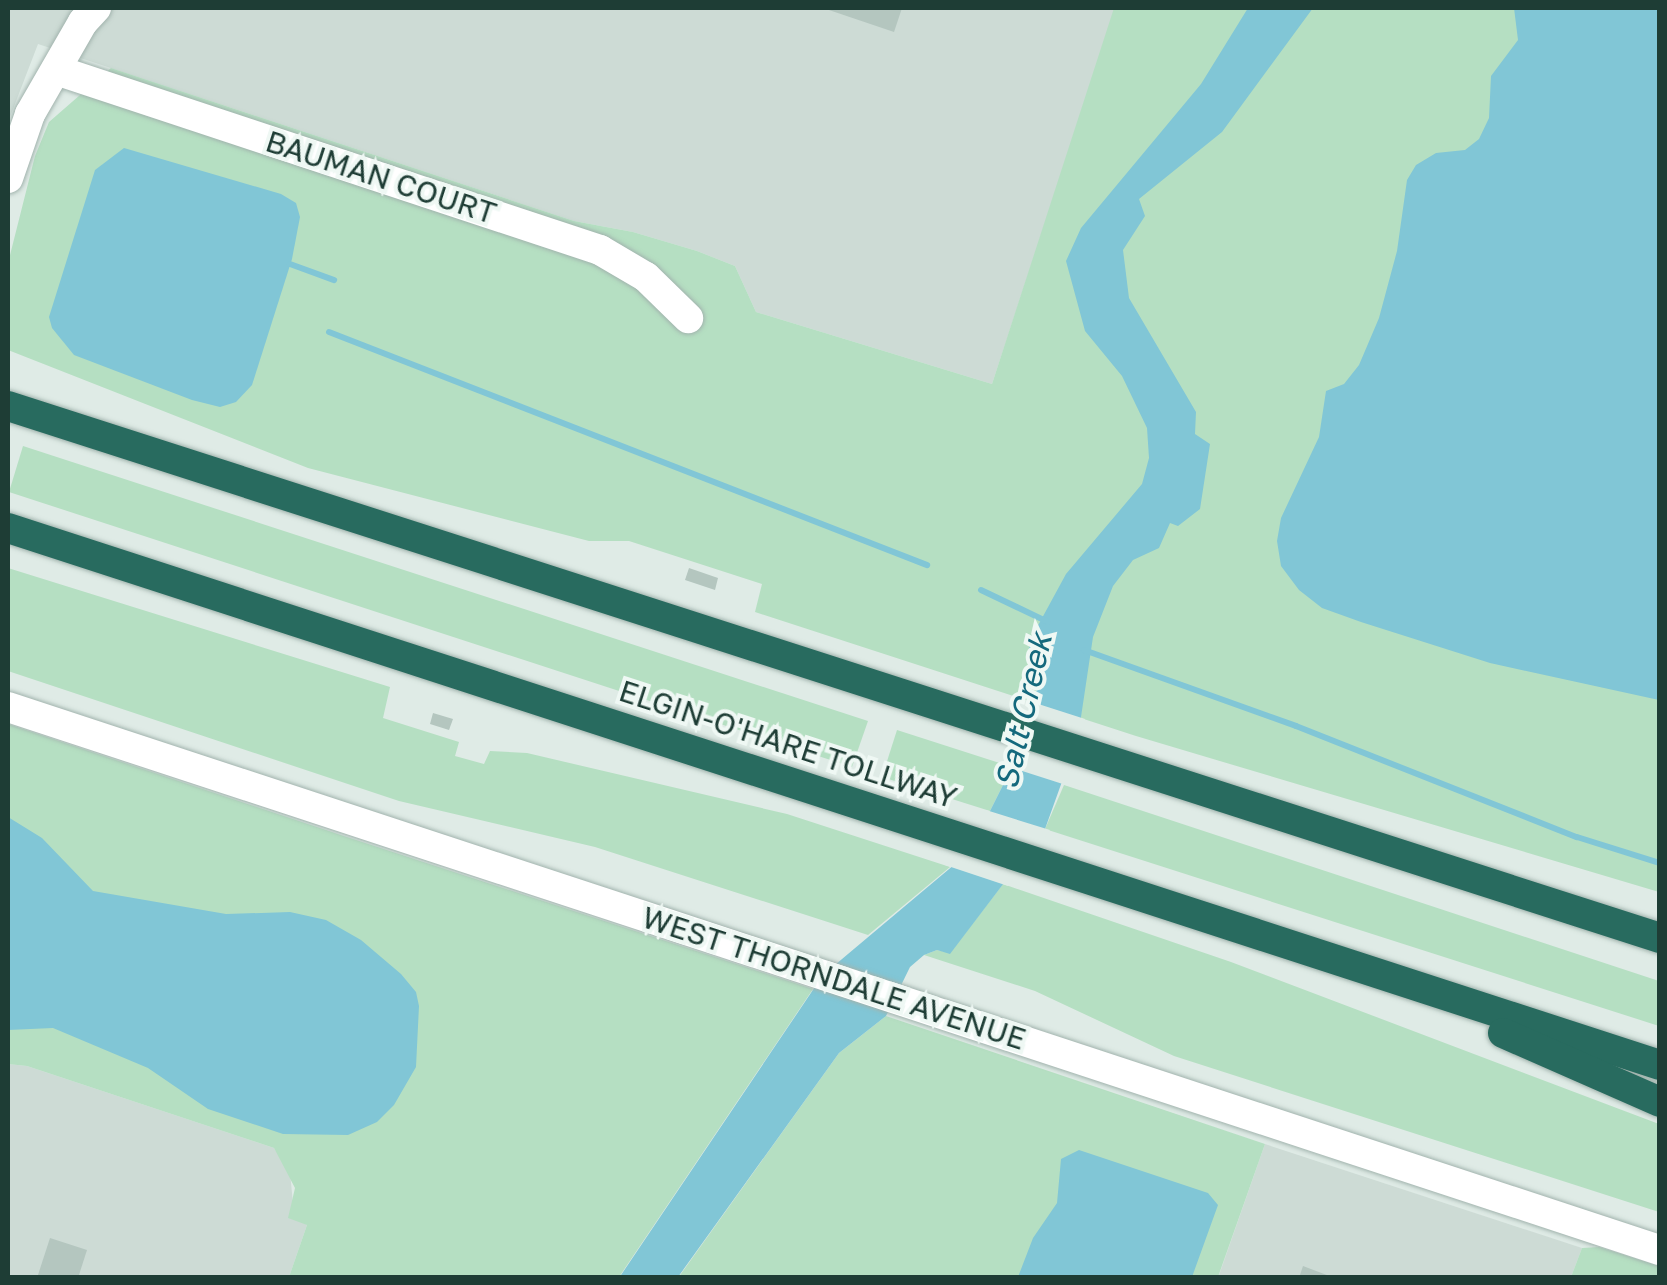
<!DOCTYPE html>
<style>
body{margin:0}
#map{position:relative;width:1667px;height:1285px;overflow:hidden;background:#dfebe6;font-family:"Golos Text",sans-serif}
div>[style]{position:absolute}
.built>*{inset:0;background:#cddbd5}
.green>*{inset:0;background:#b5dfc2}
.water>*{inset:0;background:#81c6d6}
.pier>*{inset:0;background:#dfebe6}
.stream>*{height:6px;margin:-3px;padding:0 3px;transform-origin:3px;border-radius:3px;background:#81c6d6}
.building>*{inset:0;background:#b4c6bf}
.roads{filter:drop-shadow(0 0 2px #a1b3ad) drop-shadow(0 0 2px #a1b3ad)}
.minor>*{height:30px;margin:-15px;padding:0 15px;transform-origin:15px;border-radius:15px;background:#fff}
.highway>*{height:30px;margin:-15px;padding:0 15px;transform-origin:15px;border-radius:15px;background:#286b5f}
span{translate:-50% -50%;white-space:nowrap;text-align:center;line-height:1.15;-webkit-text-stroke:8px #eff8f4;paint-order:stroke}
.street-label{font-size:30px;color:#1e3d35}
.water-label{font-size:32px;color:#14697d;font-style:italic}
.frame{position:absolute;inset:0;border:10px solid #1e3d35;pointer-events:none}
</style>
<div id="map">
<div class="built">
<div style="clip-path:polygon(8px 8px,1149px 8px,1069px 150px,992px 384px,756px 312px,735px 266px,697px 251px,633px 232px,574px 221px,38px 44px,8px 122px)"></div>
<div style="clip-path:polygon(8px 1064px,27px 1066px,274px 1148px,290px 1172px,293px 1204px,307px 1225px,289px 1277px,8px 1278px)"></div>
<div style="clip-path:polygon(1265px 1144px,1582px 1248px,1571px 1277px,1218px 1278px)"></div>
</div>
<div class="green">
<div style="clip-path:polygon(1114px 8px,1659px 8px,1659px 892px,1136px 736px,755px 612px,762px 584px,629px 541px,589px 541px,308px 468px,8px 350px,8px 263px,35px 156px,49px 122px,111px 68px,574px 221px,633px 232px,697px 251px,735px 266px,756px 312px,992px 384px)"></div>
<div style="clip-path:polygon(23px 446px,868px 721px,852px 767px,9px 492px)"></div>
<div style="clip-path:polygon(8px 568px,390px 687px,383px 718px,459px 742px,455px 756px,484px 764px,490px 751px,527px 753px,787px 814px,950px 867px,868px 935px,595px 847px,399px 801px,8px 671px)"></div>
<div style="clip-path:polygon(8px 724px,347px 837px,813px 989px,619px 1277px,289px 1277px,307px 1225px,288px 1218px,295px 1188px,274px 1148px,27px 1066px,8px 1064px)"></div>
<div style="clip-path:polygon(897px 730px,1012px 767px,990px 811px,882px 777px)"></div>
<div style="clip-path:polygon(1064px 785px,1659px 981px,1659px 1026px,1045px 829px)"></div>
<div style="clip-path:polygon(1003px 884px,1231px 962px,1659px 1124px,1659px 1212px,1174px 1056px,1035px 991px,924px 955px,937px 950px,950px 953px)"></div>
<div style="clip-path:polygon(886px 1016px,1265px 1144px,1218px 1277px,678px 1278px,839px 1053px)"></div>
<div style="clip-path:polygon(1599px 1247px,1659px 1266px,1659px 1277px,1571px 1277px,1582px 1248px)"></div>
</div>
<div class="water">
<div style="clip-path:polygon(1248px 8px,1313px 8px,1222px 132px,1139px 199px,1145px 216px,1123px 250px,1129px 298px,1196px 412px,1195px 434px,1210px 444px,1200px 509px,1178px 526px,1170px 523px,1159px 548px,1133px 560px,1113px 586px,1093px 637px,1078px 737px,1045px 829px,950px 954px,937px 950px,924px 955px,910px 967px,886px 1016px,839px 1053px,678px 1277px,619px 1278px,823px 975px,961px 859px,990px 811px,1012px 767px,1038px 686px,1026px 657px,1035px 631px,1066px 574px,1142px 484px,1149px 458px,1147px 428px,1122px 376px,1085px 331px,1066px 261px,1081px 228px,1201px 84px)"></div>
<div style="clip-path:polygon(1514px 8px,1659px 8px,1659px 700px,1490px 663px,1361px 622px,1322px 608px,1299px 590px,1281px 566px,1277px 541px,1281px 518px,1319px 437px,1326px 391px,1344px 384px,1359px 365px,1379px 318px,1397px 251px,1407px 180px,1416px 165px,1436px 153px,1465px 150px,1479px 139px,1489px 118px,1491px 76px,1518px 40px)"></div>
<div style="clip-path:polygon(124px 148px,281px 194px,296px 203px,300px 217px,292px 259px,252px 385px,236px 402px,220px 407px,192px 400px,74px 355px,52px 328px,49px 317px,95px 170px)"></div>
<div style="clip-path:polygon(8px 817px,42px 838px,93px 891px,226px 914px,290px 912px,326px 920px,361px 940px,401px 974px,416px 992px,419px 1006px,416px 1067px,394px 1105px,377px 1122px,348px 1135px,283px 1134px,208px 1109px,148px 1068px,53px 1028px,8px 1030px)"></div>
<div style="clip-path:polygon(1079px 1150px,1208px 1193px,1218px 1205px,1192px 1277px,1018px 1277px,1033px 1238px,1057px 1203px,1061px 1159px)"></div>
</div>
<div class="pier">
<div style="clip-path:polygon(1029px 701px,1085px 719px,1069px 786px,1007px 766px)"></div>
<div style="clip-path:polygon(986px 810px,1050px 830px,1008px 886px,945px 865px,957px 855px)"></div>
</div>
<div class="stream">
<div style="left:290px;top:264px;width:47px;rotate:20deg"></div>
<div style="left:329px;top:332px;width:642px;rotate:21.29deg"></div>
<div style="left:981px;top:590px;width:74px;rotate:25.5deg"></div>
<div style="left:1084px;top:650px;width:225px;rotate:19.7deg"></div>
<div style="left:1296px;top:726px;width:302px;rotate:21.6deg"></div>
<div style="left:1577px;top:837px;width:87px;rotate:17.4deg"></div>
</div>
<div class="building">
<div style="clip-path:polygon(823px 8px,902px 8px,894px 32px)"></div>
<div style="clip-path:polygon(689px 568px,718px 578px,715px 590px,685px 580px)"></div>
<div style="clip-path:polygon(433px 713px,453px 719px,449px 730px,430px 724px)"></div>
<div style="clip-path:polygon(50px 1238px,87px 1250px,78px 1278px,37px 1278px)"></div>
<div style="clip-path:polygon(1303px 1266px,1332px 1277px,1332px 1278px,1299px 1278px)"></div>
</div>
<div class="roads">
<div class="minor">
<div style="left:56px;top:70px;width:573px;rotate:18.31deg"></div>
<div style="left:600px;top:250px;width:53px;rotate:30.4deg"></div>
<div style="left:646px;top:277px;width:59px;rotate:44.3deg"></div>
<div style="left:8px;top:178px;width:68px;rotate:-71deg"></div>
<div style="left:30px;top:114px;width:106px;rotate:-60.1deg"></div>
<div style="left:83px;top:22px;width:19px;rotate:-47deg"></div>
<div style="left:8px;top:707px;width:1739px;rotate:18.2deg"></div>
</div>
<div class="highway">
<div style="left:8px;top:406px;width:1736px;rotate:17.85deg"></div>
<div style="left:8px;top:528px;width:1737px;rotate:18.01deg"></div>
<div style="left:1503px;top:1033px;width:171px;rotate:23.7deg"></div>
</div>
</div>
<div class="street-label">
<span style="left:381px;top:177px;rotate:18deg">BAUMAN COURT</span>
<span style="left:788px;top:744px;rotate:18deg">ELGIN-O'HARE TOLLWAY</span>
<span style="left:834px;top:978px;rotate:18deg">WEST THORNDALE AVENUE</span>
</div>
<div class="water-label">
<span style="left:1023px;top:711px;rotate:-77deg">Salt Creek</span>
</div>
<div class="frame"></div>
</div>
